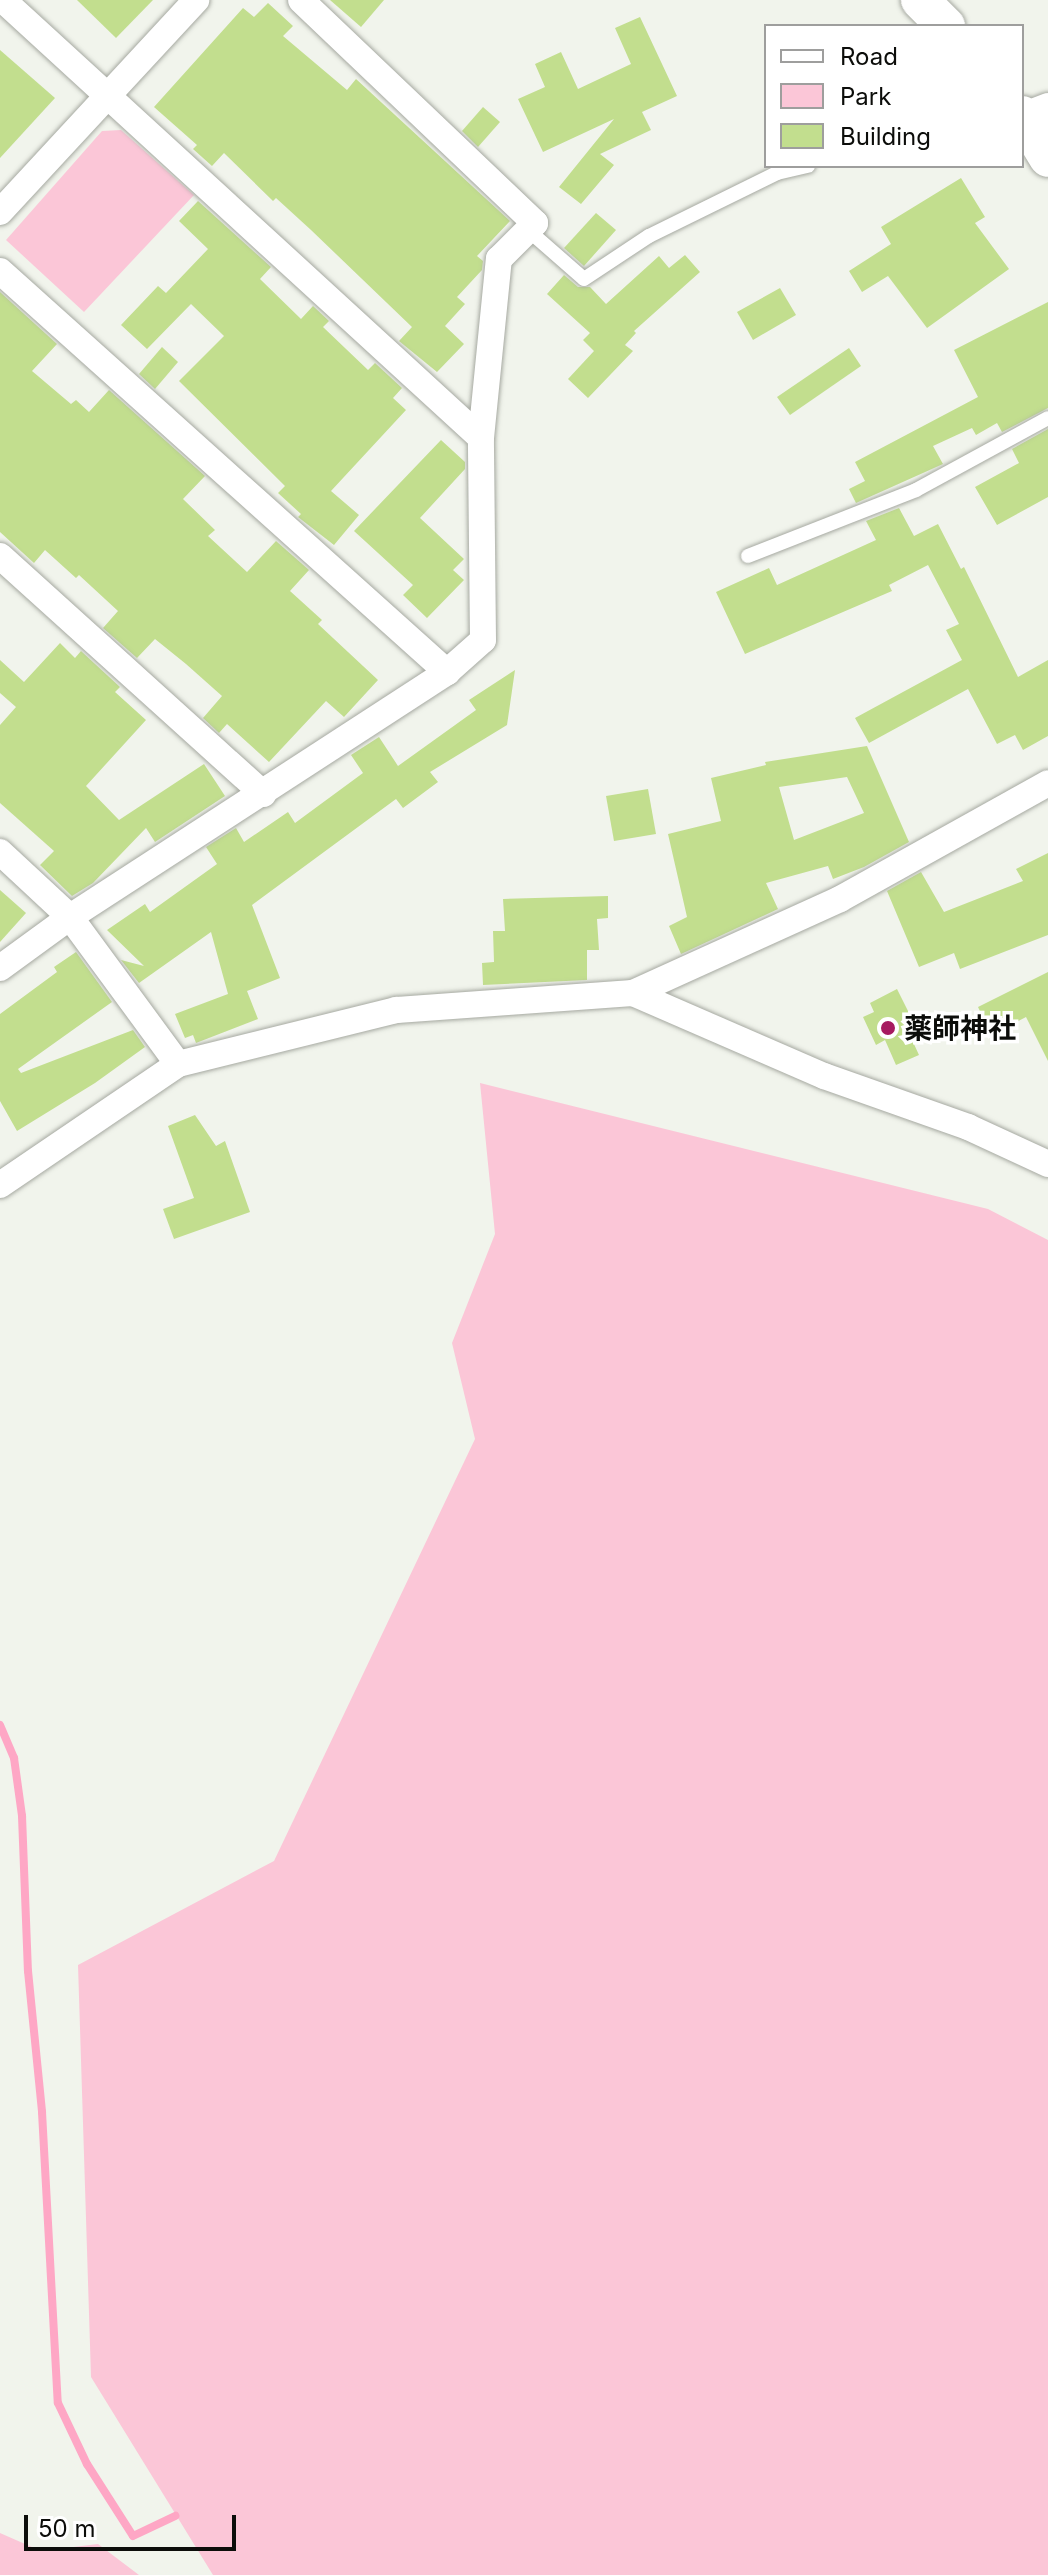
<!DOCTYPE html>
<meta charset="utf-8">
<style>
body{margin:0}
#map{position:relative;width:1048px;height:2575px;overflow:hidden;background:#f1f4ec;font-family:Inter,"Noto Sans JP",sans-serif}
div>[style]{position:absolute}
.green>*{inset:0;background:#fbc6d7}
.stream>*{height:8px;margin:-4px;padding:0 4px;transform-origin:4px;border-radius:4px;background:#fea7c5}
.building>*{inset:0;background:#c2de8e}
.roads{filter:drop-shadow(0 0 2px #a6a9a1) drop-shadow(0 0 2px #a6a9a1)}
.service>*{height:14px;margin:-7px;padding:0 7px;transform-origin:7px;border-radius:7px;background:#fff}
.minor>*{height:26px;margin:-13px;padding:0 13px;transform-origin:13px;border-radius:13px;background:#fff}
.tertiary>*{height:34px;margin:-17px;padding:0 17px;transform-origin:17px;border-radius:17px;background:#fff}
.secondary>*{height:38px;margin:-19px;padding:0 19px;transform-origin:19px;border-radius:19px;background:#fff}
.dots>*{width:22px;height:22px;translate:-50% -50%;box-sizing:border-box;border:4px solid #fff;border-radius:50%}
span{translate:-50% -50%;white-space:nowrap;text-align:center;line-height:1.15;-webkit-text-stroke:7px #fff;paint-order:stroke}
.poi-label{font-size:28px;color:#0c0d0a;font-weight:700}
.left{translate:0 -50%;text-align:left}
.legend{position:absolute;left:764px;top:24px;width:260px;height:144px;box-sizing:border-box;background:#fff;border:2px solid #9e9e9d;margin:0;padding:10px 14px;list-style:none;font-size:24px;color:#0c0d0a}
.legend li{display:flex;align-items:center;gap:16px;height:40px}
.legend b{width:40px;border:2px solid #9e9e9d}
.scale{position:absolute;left:24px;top:2515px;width:212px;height:36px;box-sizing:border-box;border:4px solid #0c0d0a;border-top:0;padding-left:10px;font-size:24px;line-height:28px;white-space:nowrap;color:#0c0d0a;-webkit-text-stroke:6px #fff;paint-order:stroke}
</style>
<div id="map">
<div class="green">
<div style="clip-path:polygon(121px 130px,194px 195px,84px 312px,6px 240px,102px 131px)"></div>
<div style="clip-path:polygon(480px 1083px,988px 1209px,1048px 1240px,1048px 2575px,213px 2575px,91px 2377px,78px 1965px,274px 1861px,475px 1439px,452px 1343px,495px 1234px)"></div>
<div style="clip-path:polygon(0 2533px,41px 2551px,98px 2544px,139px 2575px,0 2575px)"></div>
</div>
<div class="stream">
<div style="left:0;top:1725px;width:36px;rotate:67deg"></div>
<div style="left:14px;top:1758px;width:59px;rotate:82.1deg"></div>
<div style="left:22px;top:1816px;width:155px;rotate:87.8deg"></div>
<div style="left:28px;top:1971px;width:142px;rotate:84.3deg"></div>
<div style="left:42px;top:2112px;width:291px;rotate:86.9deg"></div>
<div style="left:58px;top:2403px;width:68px;rotate:64.6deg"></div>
<div style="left:87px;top:2464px;width:85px;rotate:57.4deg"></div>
<div style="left:133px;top:2536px;width:47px;rotate:-25.5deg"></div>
</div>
<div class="building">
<div style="clip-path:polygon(77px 0,153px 0,116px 38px)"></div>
<div style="clip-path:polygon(330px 0,384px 0,361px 27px)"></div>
<div style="clip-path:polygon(268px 3px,293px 26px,283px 36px,347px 90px,356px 79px,510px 221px,477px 256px,483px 261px,482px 270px,457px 297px,465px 304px,445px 326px,464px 344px,437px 372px,399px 341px,412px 327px,311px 230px,276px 198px,273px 201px,224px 153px,212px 166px,193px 149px,197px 145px,154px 107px,243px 8px,254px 17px)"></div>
<div style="clip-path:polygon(640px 17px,677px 96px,642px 112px,651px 130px,600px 154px,614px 165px,581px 204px,559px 187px,614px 119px,543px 152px,518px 99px,545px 87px,535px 64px,561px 52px,578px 89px,631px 64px,615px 28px)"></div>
<div style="clip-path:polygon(0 50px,55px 98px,0 158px)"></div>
<div style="clip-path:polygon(483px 107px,500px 122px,478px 147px,462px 131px)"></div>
<div style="clip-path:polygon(961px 178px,985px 217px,975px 223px,1009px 269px,927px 328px,888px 276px,862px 292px,849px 271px,891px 244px,881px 227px)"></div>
<div style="clip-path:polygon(198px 201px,271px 267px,260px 279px,301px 319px,313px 306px,329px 321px,323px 327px,368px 370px,375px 363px,402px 388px,393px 398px,406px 410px,331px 491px,359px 515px,334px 545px,298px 517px,301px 514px,278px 493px,285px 486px,179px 381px,224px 336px,191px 304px,147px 349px,121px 325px,158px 286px,166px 293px,208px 249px,179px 221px)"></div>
<div style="clip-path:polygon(596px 213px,616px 230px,584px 266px,564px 248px)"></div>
<div style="clip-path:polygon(685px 255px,700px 272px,634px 331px,636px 333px,625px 345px,633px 351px,588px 398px,568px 379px,594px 351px,583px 340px,590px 333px,547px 294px,564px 275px,578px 287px,590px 287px,606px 304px,659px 256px,669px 268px)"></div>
<div style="clip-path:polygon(780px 288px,796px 315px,753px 340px,737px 312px)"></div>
<div style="clip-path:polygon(0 292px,57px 344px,32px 371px,71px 404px,76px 400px,89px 412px,109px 390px,205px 476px,183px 499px,215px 530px,208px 536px,247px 572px,276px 541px,309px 570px,290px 591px,322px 620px,318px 624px,378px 680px,344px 717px,326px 701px,269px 762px,227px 724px,219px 733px,203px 718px,222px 696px,186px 664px,155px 639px,137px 658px,103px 628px,118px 611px,79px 575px,76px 578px,45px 550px,34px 563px,0 532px)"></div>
<div style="clip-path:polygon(1048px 302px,1048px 408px,1002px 432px,997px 423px,976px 435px,972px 428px,933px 446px,943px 464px,856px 503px,849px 489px,865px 481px,855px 462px,978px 397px,954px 350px)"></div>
<div style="clip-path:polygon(162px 347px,178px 362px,155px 389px,139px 374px)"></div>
<div style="clip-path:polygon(849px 348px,861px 366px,790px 415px,777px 397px)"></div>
<div style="clip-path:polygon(1048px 429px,1048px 497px,997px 525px,975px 487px,1019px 463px,1012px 449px)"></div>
<div style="clip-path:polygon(441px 440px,465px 462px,465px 469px,420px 518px,464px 559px,453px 570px,464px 580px,427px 618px,403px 595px,413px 585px,354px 531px)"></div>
<div style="clip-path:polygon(899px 508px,914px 536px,938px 524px,961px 569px,964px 567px,1018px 677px,1048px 660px,1048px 736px,1023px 750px,1015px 735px,997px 744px,968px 689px,869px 743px,855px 718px,962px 660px,946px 630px,959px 624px,928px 565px,889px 585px,892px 591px,745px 654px,716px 592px,769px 568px,777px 585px,876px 540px,866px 521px)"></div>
<div style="clip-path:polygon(60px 643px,75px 658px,81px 651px,120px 687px,115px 692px,146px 720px,86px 786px,119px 820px,204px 764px,225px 796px,155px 842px,146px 828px,93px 883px,72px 896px,40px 865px,54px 851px,0 803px,0 725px,16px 707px,0 693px,0 660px,24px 682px)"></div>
<div style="clip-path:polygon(515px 670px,507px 725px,430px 772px,438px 782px,403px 808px,396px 799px,252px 905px,280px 978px,247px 991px,258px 1019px,196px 1043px,193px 1035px,185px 1038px,175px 1014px,228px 994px,211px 932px,139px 983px,121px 960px,144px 966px,107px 930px,145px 904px,150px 912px,217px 864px,206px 847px,236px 828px,244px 842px,288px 812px,295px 823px,363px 773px,351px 755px,379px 737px,398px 766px,476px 710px,469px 700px)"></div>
<div style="clip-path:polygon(evenodd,867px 746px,909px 842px,864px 867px,833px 879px,828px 866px,766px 883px,778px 909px,681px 954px,669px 926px,687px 917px,668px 834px,721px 821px,711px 778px,766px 765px,765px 762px,867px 746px,847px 777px,864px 813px,794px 840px,779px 787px,847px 777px)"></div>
<div style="clip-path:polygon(648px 789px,656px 834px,614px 841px,606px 796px)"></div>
<div style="clip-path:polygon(1048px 853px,1048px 935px,960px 969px,954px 953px,919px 967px,887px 891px,921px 872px,944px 912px,1023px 881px,1016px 869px)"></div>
<div style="clip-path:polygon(0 890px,26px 913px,0 942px)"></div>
<div style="clip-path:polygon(608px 896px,608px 918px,597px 919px,599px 950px,587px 950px,587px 980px,483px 985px,482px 963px,494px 962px,493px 931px,505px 931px,503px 899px)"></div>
<div style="clip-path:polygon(76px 952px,112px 1002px,18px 1069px,21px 1073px,133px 1030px,145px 1047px,95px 1083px,17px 1131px,0 1101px,0 1014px,57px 972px,54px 967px)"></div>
<div style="clip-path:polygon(1048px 972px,1048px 1061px,1026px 1017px,991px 1035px,978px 1007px)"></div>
<div style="clip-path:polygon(897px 989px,915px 1025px,907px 1029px,919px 1055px,896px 1065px,885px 1040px,876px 1045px,863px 1017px,874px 1012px,870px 1003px)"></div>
<div style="clip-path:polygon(195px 1115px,216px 1146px,225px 1141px,250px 1212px,174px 1239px,163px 1209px,194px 1198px,168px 1126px)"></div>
</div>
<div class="roads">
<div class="service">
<div style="left:528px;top:230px;width:74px;rotate:41.2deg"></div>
<div style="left:584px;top:279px;width:78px;rotate:-33.5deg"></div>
<div style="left:649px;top:236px;width:143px;rotate:-26.2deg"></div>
<div style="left:777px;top:173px;width:32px;rotate:-13deg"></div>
<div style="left:748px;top:556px;width:180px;rotate:-21.4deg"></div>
<div style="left:916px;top:490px;width:150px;rotate:-28.6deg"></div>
</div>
<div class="minor">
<div style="left:3px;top:0;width:648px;rotate:42.5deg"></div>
<div style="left:0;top:212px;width:289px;rotate:-47.2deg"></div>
<div style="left:0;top:271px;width:601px;rotate:41.9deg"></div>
<div style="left:0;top:556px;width:355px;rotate:42.1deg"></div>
<div style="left:0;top:852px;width:96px;rotate:42.9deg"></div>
<div style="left:70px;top:917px;width:182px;rotate:53.7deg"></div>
<div style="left:0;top:968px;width:87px;rotate:-36.1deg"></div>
<div style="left:70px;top:917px;width:450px;rotate:-33deg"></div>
<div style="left:447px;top:672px;width:48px;rotate:-41.6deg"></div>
<div style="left:483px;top:640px;width:202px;rotate:-90.6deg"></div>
<div style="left:481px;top:438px;width:180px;rotate:-84.3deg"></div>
<div style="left:499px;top:259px;width:51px;rotate:-45deg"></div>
<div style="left:535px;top:223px;width:323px;rotate:-136.4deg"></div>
<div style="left:633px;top:993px;width:208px;rotate:23.5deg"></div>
<div style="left:824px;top:1076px;width:153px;rotate:19.5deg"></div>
<div style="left:968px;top:1127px;width:88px;rotate:24.8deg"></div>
<div style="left:0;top:1185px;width:215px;rotate:-34.2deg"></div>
<div style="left:178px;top:1064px;width:225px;rotate:-13.9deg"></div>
<div style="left:396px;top:1010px;width:238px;rotate:-4.1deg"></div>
<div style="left:633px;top:993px;width:227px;rotate:-24.4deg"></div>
<div style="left:840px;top:899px;width:238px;rotate:-29.1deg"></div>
</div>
<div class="tertiary">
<div style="left:1025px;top:119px;width:25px;rotate:-21deg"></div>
</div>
<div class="secondary">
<div style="left:920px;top:0;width:37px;rotate:45deg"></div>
<div style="left:1022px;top:115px;width:50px;rotate:58.8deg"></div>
</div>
</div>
<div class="dots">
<div style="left:888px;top:1028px;background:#a61b60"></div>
</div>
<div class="poi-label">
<span class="left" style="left:904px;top:1028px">薬師神社</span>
</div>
<ul class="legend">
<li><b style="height:10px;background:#fff"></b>Road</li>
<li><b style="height:22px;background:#fbc6d7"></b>Park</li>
<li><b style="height:22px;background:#c2de8e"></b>Building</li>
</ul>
<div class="scale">50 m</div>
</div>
